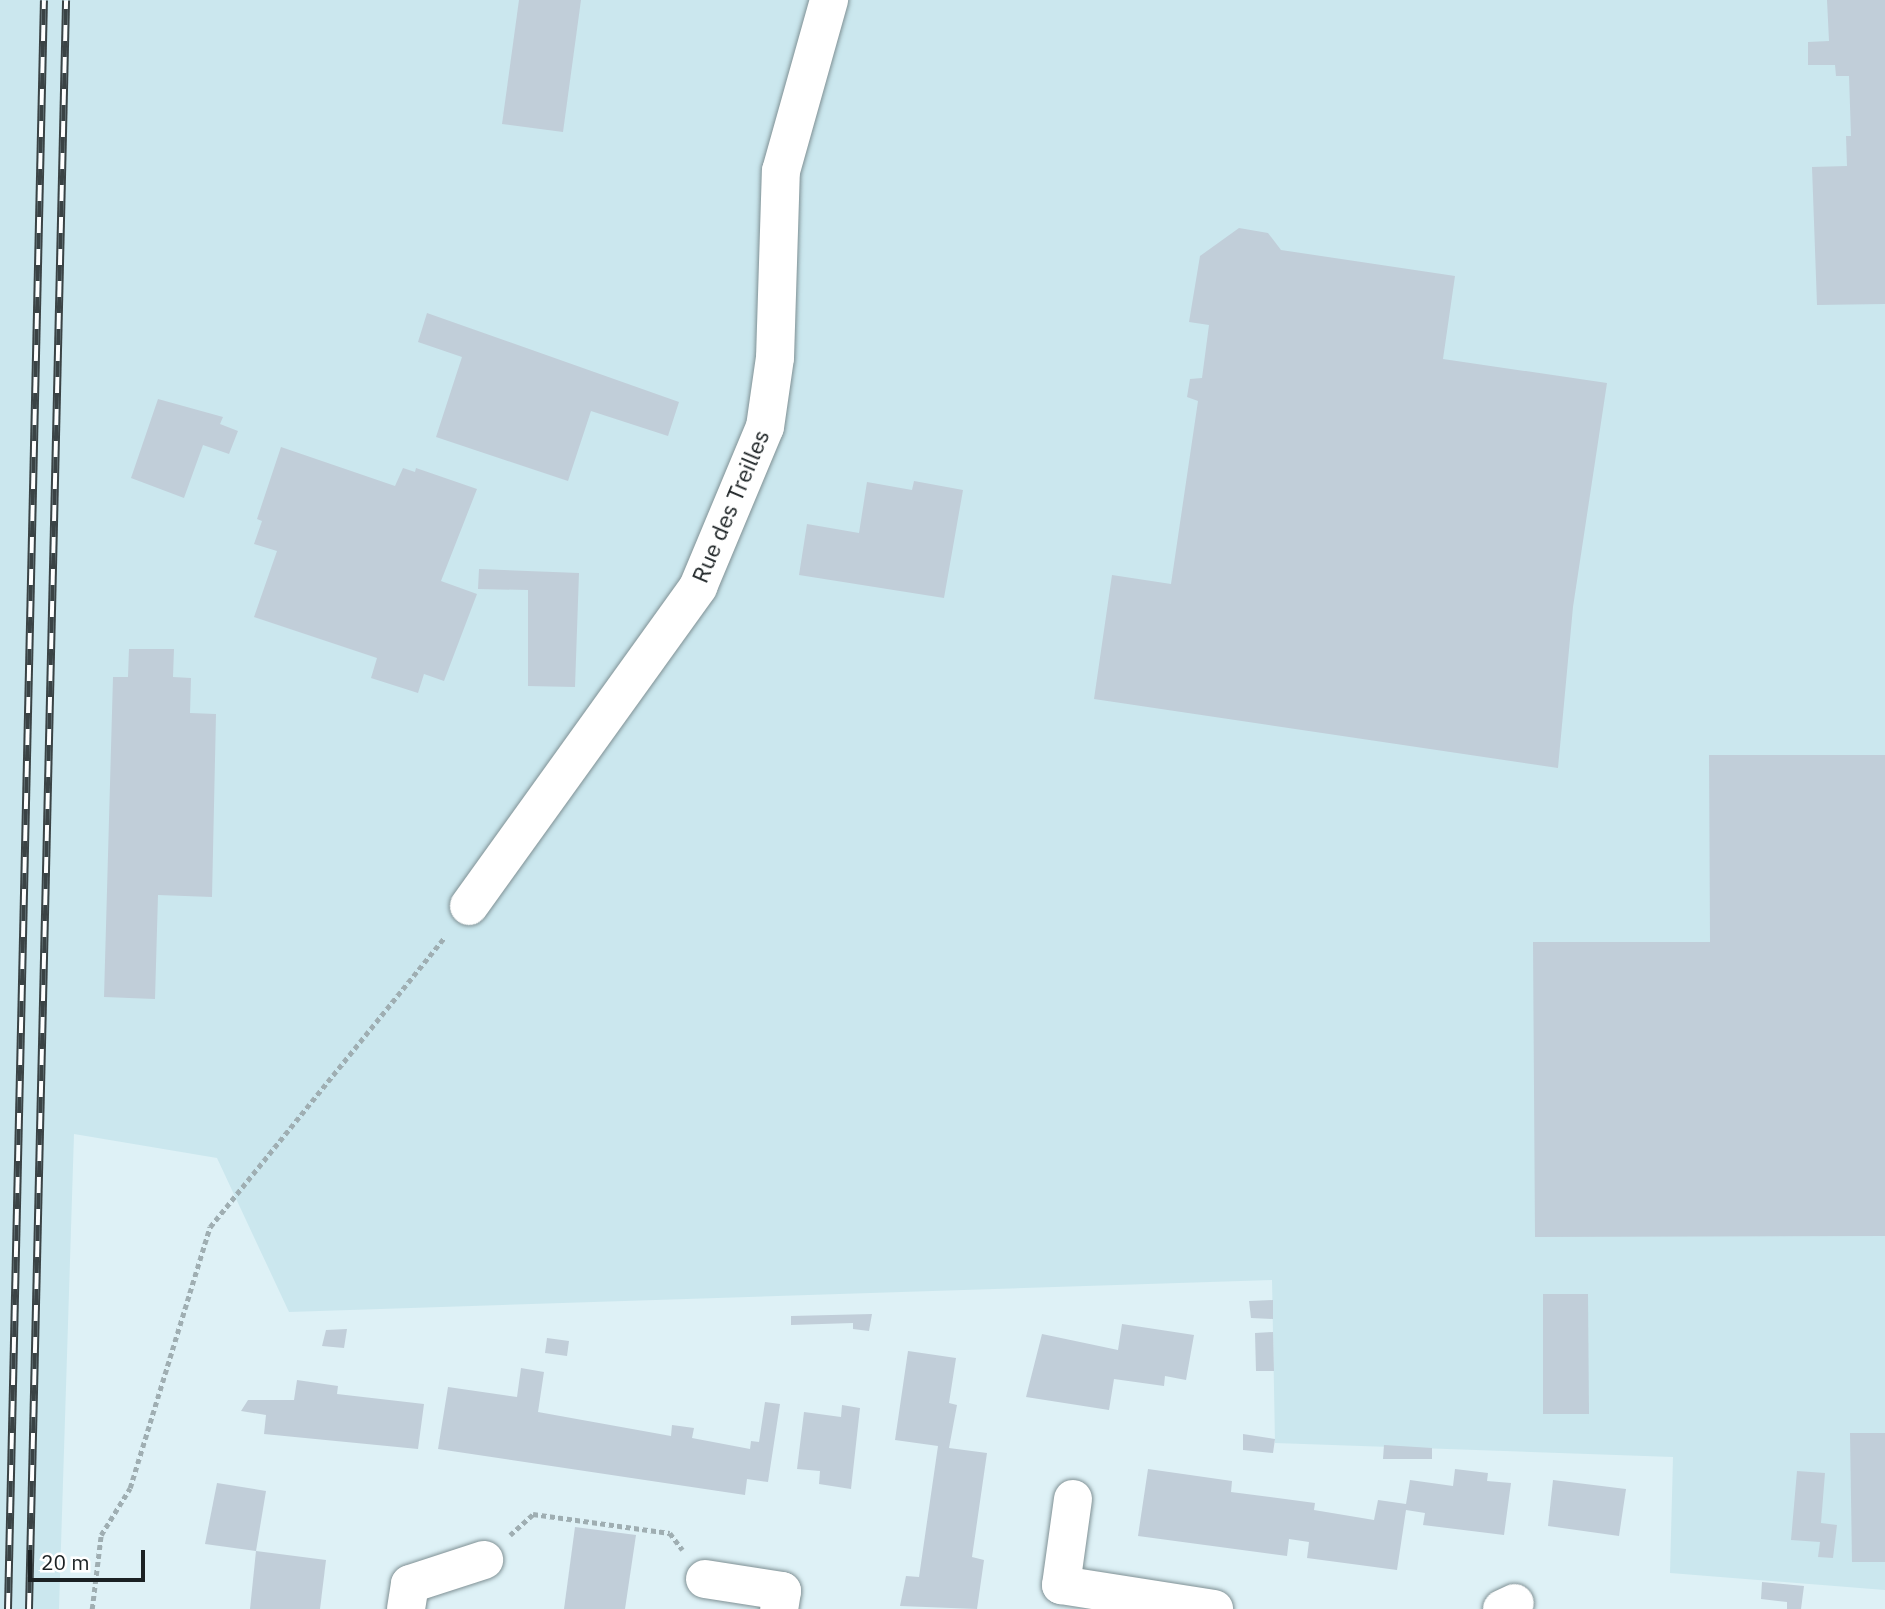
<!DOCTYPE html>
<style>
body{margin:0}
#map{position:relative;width:1885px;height:1609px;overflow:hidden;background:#def1f6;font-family:"IBM Plex Sans",sans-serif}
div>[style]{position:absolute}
.built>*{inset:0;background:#cbe7ee}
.building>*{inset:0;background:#c1ced9}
.path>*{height:4.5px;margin-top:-2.25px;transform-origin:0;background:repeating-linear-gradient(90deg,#9faeb2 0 5px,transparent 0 8.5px)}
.roads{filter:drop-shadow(0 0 2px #7f9094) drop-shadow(0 0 2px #7f9094)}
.minor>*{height:38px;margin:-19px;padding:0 19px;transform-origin:19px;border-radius:19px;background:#fff}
.rail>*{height:8px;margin-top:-4px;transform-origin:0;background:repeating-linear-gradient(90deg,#fff 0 16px,#3a4345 0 32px);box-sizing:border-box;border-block:2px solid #3a4345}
span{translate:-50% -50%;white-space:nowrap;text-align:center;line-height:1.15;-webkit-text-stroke:5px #fff;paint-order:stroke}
.street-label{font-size:23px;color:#1b2123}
.scale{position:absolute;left:28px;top:1550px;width:117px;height:32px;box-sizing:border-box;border:4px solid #1b2123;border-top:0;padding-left:9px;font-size:21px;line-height:24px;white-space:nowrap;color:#1b2123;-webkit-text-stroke:5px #fff;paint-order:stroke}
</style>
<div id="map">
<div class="built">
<div style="clip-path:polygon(0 0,1885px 0,1885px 1590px,1670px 1573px,1673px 1457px,1275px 1443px,1272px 1280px,289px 1312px,217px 1158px,74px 1134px,59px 1609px,0 1609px)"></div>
</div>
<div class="building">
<div style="clip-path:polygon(519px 0,581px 0,563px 132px,502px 124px)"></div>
<div style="clip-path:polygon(1827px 0,1885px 0,1885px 304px,1817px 305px,1812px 167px,1847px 166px,1846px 136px,1851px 136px,1849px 76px,1836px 76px,1835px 65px,1808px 65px,1808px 42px,1829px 41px)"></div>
<div style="clip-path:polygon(1239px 228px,1268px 233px,1281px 250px,1455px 276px,1443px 359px,1607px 383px,1573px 607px,1558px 768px,1094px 699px,1112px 575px,1171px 584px,1198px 401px,1187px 397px,1190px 379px,1202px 378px,1209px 325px,1189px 322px,1200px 256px)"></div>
<div style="clip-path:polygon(427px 313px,679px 402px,668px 436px,591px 411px,568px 481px,436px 437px,462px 357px,418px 342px)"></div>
<div style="clip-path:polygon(158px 399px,223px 417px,220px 424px,238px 431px,229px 454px,203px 445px,184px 498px,131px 478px)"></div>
<div style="clip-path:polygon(281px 447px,395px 486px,403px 468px,415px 472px,416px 468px,477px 489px,441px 581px,477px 594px,444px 681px,424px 674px,418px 693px,371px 678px,377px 658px,254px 617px,277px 551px,254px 544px,262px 521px,257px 519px)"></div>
<div style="clip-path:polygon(914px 481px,963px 490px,944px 598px,799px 575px,807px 524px,859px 533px,867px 482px,912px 490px)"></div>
<div style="clip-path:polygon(479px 569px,579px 573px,575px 687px,528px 686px,528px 590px,478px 589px)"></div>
<div style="clip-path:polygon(129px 649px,174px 649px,173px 677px,191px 678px,190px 713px,216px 714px,212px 897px,158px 895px,155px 999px,104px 997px,113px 677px,128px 677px)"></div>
<div style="clip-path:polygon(1709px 755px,1885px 755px,1885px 1236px,1535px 1237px,1533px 942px,1710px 942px)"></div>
<div style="clip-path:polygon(1543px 1294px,1588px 1294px,1589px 1414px,1543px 1414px)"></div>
<div style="clip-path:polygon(1273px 1300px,1273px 1319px,1251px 1318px,1249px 1301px)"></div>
<div style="clip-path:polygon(872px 1314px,869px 1331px,853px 1329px,853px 1323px,791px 1325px,791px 1316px)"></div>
<div style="clip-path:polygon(1122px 1324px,1194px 1335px,1186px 1380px,1165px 1376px,1164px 1386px,1114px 1379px,1109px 1410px,1026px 1397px,1042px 1334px,1118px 1350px)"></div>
<div style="clip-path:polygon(347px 1329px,344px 1348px,322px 1346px,326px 1330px)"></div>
<div style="clip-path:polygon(1273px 1332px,1274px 1371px,1256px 1371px,1255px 1333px)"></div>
<div style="clip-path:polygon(547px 1338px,569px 1341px,567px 1356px,545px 1353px)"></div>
<div style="clip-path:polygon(908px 1351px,956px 1358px,949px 1403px,957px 1405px,949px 1448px,987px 1453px,972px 1557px,984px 1560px,977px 1609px,900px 1606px,906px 1576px,919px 1577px,938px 1446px,895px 1440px)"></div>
<div style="clip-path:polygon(521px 1368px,544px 1372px,538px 1412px,671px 1436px,672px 1425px,694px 1428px,692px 1438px,750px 1449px,751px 1441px,759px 1442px,765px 1402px,780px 1404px,768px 1482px,747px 1479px,745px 1495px,438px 1449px,448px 1387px,517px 1397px)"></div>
<div style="clip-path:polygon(297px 1380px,338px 1386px,337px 1394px,424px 1404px,418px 1449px,264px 1434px,266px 1415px,241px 1411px,248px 1400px,294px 1400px)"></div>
<div style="clip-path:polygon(842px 1405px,860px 1408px,851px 1489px,819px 1484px,820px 1471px,797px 1469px,804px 1412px,841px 1417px)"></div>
<div style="clip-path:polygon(1850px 1433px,1885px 1433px,1885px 1562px,1852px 1562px)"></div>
<div style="clip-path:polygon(1243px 1434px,1275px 1439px,1273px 1453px,1243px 1450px)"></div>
<div style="clip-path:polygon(1384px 1445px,1432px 1448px,1432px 1459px,1383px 1459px)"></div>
<div style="clip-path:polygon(1148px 1469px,1232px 1481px,1231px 1492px,1315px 1503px,1314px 1510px,1374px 1520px,1378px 1500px,1406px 1504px,1410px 1480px,1453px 1486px,1455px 1469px,1488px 1473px,1487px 1481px,1511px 1483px,1504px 1535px,1423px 1525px,1425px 1513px,1406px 1510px,1397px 1570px,1307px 1558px,1309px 1542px,1289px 1539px,1287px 1556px,1138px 1536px)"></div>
<div style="clip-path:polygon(1797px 1471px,1825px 1473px,1821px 1523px,1837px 1525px,1833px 1558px,1818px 1557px,1820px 1542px,1791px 1540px)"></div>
<div style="clip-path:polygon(1553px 1480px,1626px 1489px,1619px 1536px,1548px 1526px)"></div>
<div style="clip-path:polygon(217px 1483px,266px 1491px,256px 1551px,205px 1544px)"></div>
<div style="clip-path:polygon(575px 1527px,636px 1535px,625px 1609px,564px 1609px)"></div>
<div style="clip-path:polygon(256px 1551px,326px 1560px,320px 1609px,250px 1609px)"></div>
<div style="clip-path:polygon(1762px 1582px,1804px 1586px,1801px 1609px,1787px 1609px,1787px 1602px,1761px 1599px)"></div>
</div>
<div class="path">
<div style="left:510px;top:1535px;width:31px;rotate:-42deg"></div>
<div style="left:533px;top:1514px;width:138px;rotate:7.9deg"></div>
<div style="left:670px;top:1533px;width:21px;rotate:53deg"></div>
<div style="left:92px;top:1609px;width:75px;rotate:-83.1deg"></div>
<div style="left:101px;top:1535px;width:55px;rotate:-58.3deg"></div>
<div style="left:130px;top:1488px;width:273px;rotate:-73deg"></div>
<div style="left:210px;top:1227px;width:373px;rotate:-51deg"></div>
</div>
<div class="roads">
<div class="minor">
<div style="left:469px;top:906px;width:393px;rotate:-54.3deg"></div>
<div style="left:698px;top:587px;width:173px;rotate:-67.3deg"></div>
<div style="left:765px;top:427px;width:70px;rotate:-81.8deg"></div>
<div style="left:775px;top:358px;width:187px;rotate:-88.2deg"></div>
<div style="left:781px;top:171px;width:178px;rotate:-74.3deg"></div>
<div style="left:1073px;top:1499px;width:87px;rotate:97.9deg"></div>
<div style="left:1061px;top:1585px;width:155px;rotate:8.9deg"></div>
<div style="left:705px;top:1579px;width:78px;rotate:8.9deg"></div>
<div style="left:782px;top:1591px;width:18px;rotate:99deg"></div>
<div style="left:406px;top:1609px;width:25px;rotate:-81deg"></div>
<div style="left:410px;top:1584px;width:78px;rotate:-18deg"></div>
<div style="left:1502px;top:1609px;width:14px;rotate:-25deg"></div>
</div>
</div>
<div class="rail">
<div style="left:8px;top:1609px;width:1609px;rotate:-88.72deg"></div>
<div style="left:29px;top:1609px;width:1609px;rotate:-88.68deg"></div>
</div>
<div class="street-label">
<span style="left:730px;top:506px;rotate:-67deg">Rue des Treilles</span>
</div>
<div class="scale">20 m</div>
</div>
